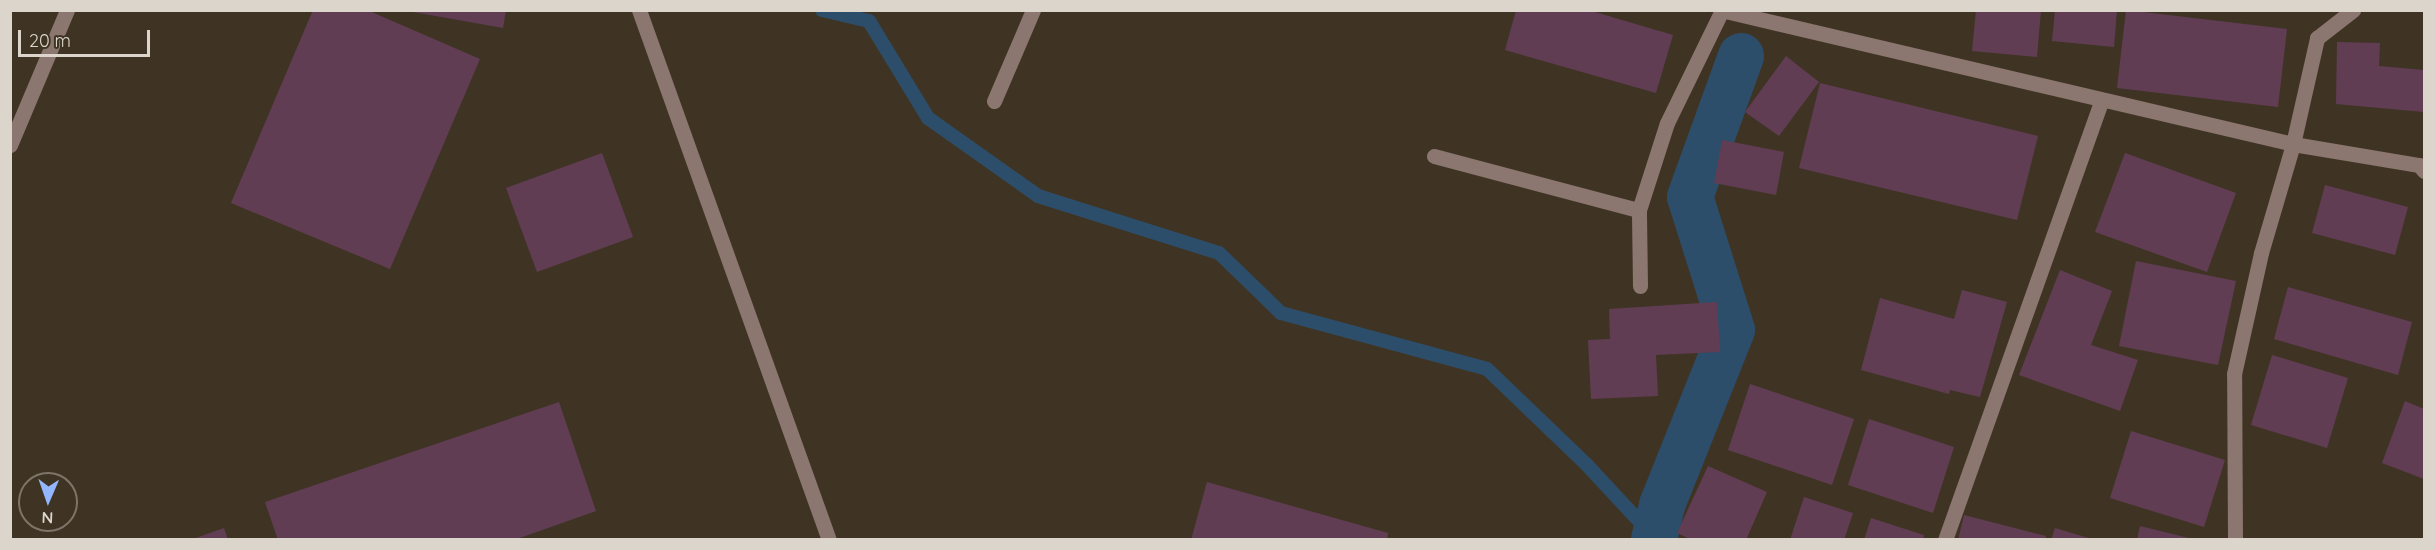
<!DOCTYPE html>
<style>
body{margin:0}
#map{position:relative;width:2435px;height:550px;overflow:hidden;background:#3f3424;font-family:Quicksand,sans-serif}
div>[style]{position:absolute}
.stream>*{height:14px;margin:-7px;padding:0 7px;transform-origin:7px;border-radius:7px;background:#2d4e6a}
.canal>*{height:46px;margin:-23px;padding:0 23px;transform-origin:23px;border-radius:23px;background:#2d4e6a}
.building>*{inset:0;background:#613d54}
.minor>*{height:15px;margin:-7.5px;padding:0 7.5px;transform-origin:7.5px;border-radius:7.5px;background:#8b776f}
span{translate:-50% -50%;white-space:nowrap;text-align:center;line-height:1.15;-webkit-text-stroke:6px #3f3424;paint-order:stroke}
.frame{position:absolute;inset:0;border:12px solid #dcd5cb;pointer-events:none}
.north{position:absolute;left:18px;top:472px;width:60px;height:60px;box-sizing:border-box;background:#3f3424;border:2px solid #7e7467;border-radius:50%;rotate:182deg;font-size:16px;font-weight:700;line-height:24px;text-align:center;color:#dcd5cb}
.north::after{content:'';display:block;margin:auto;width:21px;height:27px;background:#93b7fd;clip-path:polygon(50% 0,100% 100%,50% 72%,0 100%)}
.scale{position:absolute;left:18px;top:30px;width:132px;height:27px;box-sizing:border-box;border:3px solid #dcd5cb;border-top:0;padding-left:8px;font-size:18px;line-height:21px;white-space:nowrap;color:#dcd5cb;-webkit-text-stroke:4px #3f3424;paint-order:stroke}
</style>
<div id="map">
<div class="stream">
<div style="left:822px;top:10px;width:48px;rotate:13.2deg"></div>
<div style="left:869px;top:21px;width:114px;rotate:58.7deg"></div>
<div style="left:928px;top:118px;width:135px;rotate:35.3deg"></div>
<div style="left:1038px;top:196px;width:190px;rotate:17.5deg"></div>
<div style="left:1219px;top:253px;width:86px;rotate:44.1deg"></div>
<div style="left:1281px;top:313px;width:213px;rotate:15.2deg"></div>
<div style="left:1487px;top:369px;width:139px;rotate:43.8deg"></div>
<div style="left:1587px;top:465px;width:98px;rotate:47.1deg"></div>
</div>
<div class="canal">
<div style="left:1654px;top:540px;width:36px;rotate:-77deg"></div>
<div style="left:1662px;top:505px;width:188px;rotate:-68.2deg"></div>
<div style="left:1732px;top:330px;width:139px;rotate:-107.5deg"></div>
<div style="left:1690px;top:197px;width:150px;rotate:-70.1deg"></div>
</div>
<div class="building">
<div style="clip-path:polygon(313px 10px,367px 10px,480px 59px,390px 269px,231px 203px)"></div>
<div style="clip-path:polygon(402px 10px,506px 10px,503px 28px)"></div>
<div style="clip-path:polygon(1516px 10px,1588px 10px,1673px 35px,1656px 93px,1505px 50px)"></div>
<div style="clip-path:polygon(1976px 10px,2041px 10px,2037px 57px,1972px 51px)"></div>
<div style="clip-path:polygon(2055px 10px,2117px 10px,2114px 47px,2052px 41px)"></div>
<div style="clip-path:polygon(2126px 10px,2287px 29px,2278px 107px,2117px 88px)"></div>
<div style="clip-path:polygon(2337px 42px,2380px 43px,2379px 66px,2424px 70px,2424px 112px,2336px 104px)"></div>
<div style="clip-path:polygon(1786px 56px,1819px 82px,1779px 136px,1745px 112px)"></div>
<div style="clip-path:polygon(1820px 83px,2038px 136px,2017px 220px,1799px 168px)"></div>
<div style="clip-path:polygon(1722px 140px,1784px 152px,1776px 195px,1714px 183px)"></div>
<div style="clip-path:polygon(602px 153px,633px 237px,537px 272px,506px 188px)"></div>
<div style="clip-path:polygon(2125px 153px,2236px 193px,2207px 272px,2095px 232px)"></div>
<div style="clip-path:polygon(2325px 185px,2408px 207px,2395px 255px,2312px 233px)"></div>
<div style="clip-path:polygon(2136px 261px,2236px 281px,2218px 365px,2119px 346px)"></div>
<div style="clip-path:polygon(2060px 270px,2112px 291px,2091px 345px,2138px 360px,2120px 411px,2019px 375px)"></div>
<div style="clip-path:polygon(2288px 287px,2412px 322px,2398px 375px,2274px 339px)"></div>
<div style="clip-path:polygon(1962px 290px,2007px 302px,1980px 397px,1950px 390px,1949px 394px,1861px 370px,1880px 298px,1954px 319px)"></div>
<div style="clip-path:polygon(1717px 302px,1720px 352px,1656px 355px,1658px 396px,1591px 399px,1588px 340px,1610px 339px,1609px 309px)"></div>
<div style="clip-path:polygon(2272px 355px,2348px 378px,2327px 448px,2251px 425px)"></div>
<div style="clip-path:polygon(1750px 384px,1854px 419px,1832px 485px,1728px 450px)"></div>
<div style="clip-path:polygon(2405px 401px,2424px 409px,2424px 479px,2382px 463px)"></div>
<div style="clip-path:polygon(559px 402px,596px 511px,514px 540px,278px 540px,265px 502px)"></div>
<div style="clip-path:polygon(1869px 419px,1954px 447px,1933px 513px,1848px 485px)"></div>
<div style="clip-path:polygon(2131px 431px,2225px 460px,2204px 527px,2110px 498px)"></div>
<div style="clip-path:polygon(1708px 466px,1767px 492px,1746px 540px,1692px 540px,1677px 533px)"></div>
<div style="clip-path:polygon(1207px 482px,1388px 533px,1387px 540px,1191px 540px)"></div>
<div style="clip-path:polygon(1804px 497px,1853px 513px,1844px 540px,1790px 540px)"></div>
<div style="clip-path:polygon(1964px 515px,2046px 536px,2045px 540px,1958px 540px)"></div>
<div style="clip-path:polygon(1871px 518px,1924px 535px,1923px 540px,1864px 540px)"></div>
<div style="clip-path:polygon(2140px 526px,2193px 539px,2193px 540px,2137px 540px)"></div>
<div style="clip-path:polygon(224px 528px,228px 540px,193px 540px,193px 539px)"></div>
<div style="clip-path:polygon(2055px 528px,2092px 539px,2092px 540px,2051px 540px)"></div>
</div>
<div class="minor">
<div style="left:639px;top:10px;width:563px;rotate:70.28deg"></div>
<div style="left:1721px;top:10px;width:587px;rotate:13.18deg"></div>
<div style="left:2293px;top:144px;width:128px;rotate:9.5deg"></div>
<div style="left:2419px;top:165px;width:8px;rotate:50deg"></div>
<div style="left:994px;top:101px;width:99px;rotate:-66.8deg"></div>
<div style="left:10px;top:145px;width:147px;rotate:-67.1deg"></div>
<div style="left:1434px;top:156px;width:212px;rotate:14.8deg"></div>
<div style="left:1640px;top:286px;width:76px;rotate:-90.8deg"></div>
<div style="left:1639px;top:210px;width:91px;rotate:-72.2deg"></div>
<div style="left:1667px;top:123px;width:126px;rotate:-64deg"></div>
<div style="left:1945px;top:540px;width:467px;rotate:-70.4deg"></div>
<div style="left:2235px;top:540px;width:166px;rotate:-90.3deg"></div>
<div style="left:2234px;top:374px;width:124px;rotate:-77.4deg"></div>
<div style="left:2261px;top:253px;width:114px;rotate:-73.6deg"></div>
<div style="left:2293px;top:144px;width:109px;rotate:-77.2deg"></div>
<div style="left:2317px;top:38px;width:46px;rotate:-37.9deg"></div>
</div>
<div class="frame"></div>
<div class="north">N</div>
<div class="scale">20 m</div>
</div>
